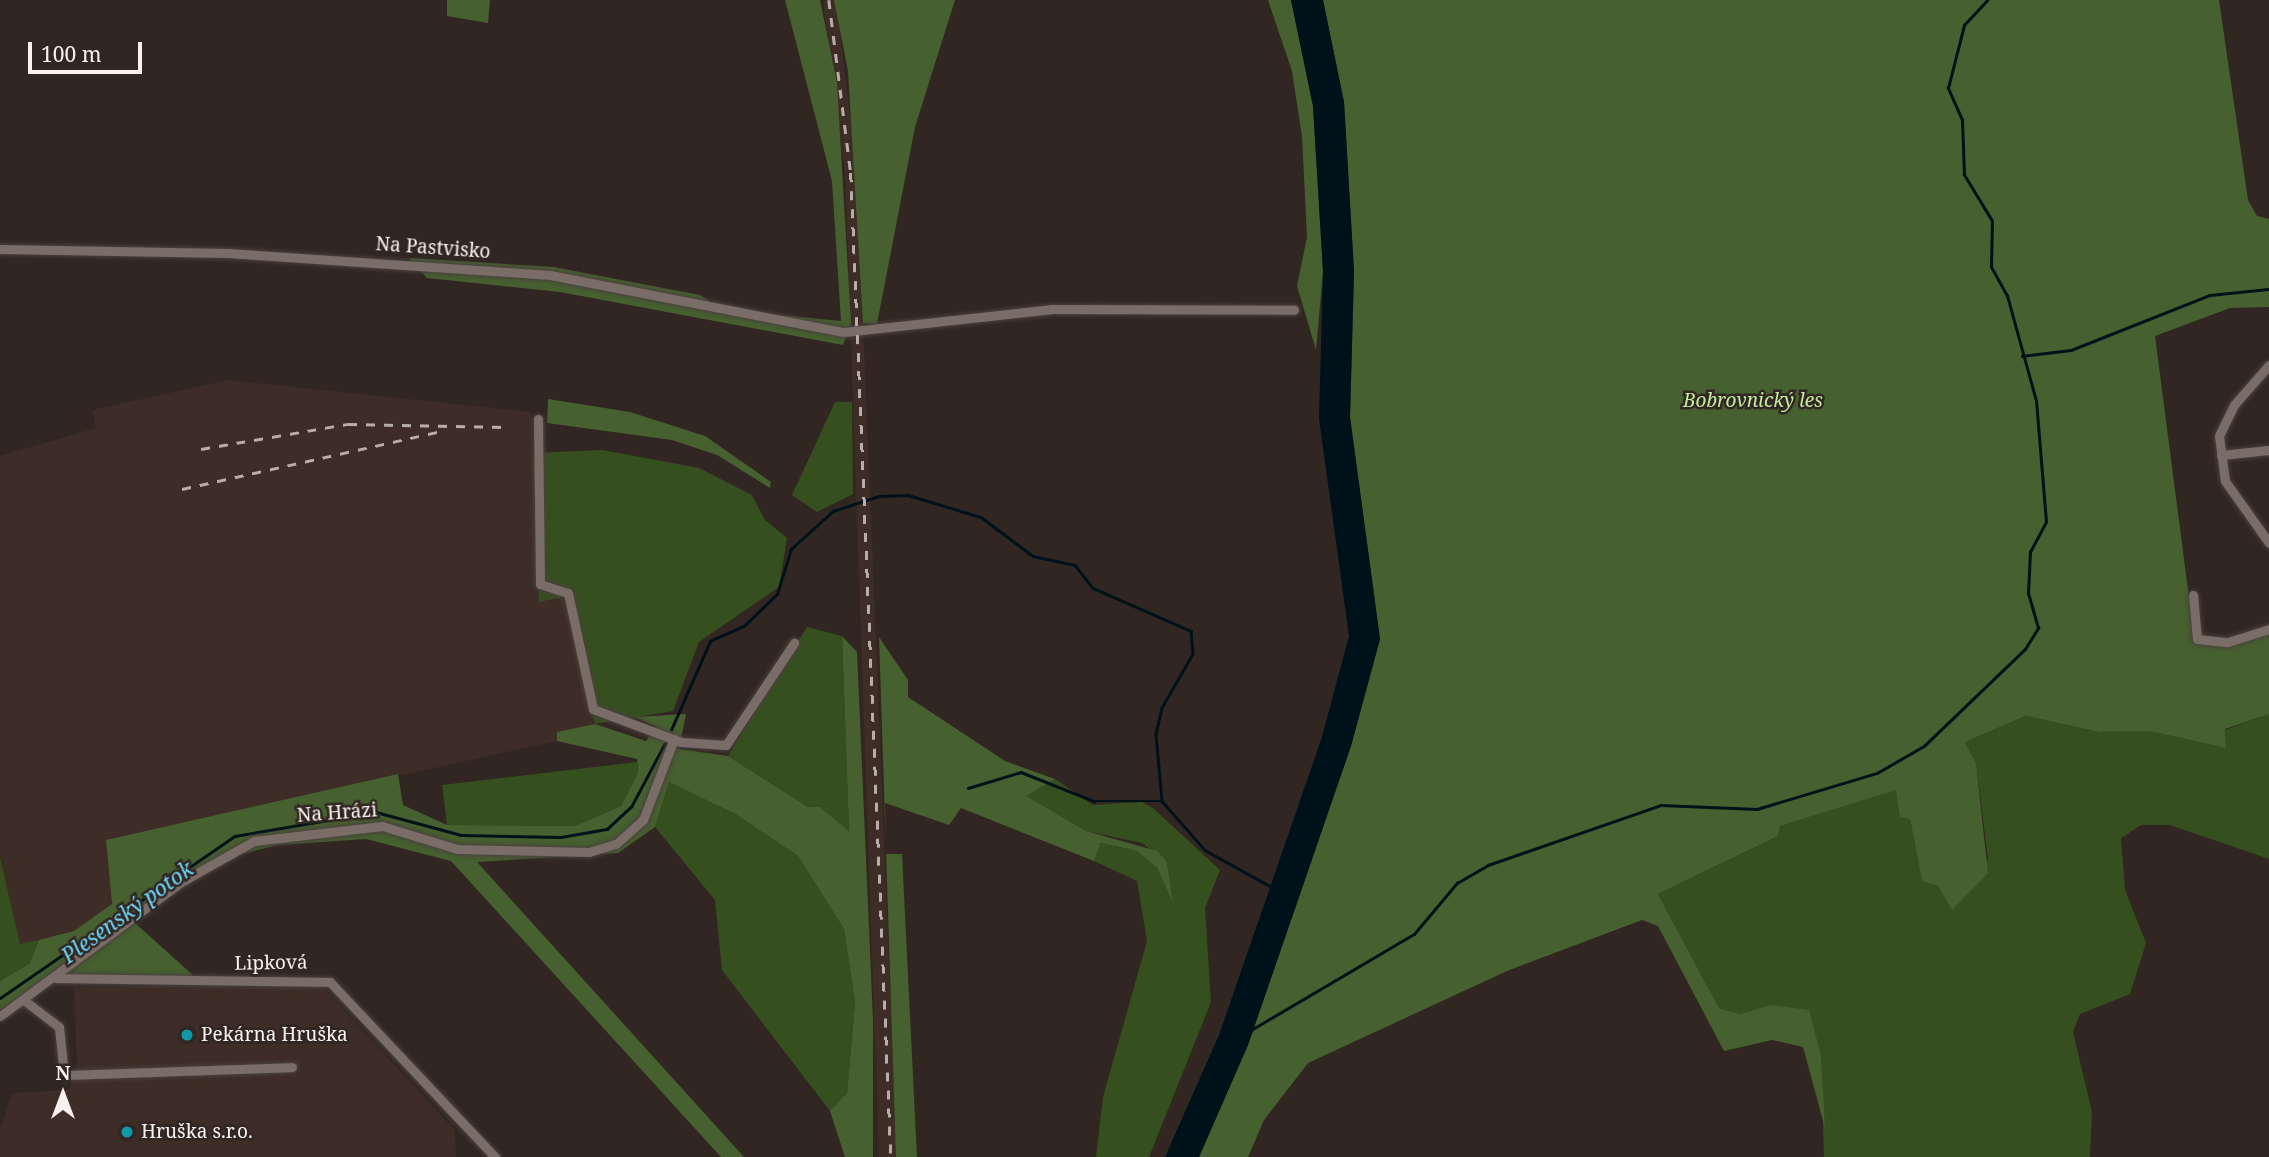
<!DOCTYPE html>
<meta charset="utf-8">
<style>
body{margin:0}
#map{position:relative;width:2269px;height:1157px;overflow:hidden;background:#312622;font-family:"Noto Serif",serif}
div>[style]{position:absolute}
.built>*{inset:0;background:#3e2c26}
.green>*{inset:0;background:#364f1f}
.forest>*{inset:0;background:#46602f}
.water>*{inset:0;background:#001219}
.stream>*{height:2.5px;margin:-1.25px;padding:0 1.25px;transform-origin:1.25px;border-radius:1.25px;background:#001219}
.roads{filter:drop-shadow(0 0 2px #4a413e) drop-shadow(0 0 2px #4a413e)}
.minor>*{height:9px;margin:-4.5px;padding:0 4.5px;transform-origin:4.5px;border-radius:4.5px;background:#7a6d68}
.rail>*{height:2.5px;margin-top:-1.25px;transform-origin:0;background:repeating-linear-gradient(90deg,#b7aeab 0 9px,transparent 0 18px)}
.dots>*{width:19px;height:19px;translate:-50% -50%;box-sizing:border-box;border:4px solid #312622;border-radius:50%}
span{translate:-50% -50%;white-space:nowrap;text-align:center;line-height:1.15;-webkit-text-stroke:5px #312622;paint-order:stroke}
.street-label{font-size:19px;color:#faf2f0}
.park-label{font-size:19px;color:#c1eb9f;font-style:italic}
.poi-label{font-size:19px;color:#faf2f0}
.left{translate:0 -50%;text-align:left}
.water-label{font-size:21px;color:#6dd8fa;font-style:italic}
.north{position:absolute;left:28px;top:1059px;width:70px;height:70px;-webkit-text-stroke:5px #312622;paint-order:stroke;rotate:0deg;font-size:19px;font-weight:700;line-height:28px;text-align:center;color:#faf2f0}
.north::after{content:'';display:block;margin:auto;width:24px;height:32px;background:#faf2f0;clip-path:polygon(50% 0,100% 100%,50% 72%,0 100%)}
.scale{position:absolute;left:28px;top:42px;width:114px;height:32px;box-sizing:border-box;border:4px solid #faf2f0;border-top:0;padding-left:9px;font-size:21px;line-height:24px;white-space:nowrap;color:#faf2f0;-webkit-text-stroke:5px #312622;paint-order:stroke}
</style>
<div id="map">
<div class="built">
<div style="clip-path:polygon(823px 0,836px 0,857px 173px,897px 1157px,879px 1157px,845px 174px)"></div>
<div style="clip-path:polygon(228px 380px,531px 412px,539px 601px,566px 596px,595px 724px,558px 732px,557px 741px,106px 840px,112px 904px,74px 931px,20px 945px,0 857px,0 456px,96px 428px,92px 410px)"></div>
<div style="clip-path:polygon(320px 984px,455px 1130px,456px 1157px,0 1157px,0 1130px,12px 1093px,69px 1090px,77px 1068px,74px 987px)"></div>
</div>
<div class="green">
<div style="clip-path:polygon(835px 402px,852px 402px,853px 494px,817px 512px,792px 495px)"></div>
<div style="clip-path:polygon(602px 450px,699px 468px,752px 495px,765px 520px,787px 538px,779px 587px,699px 642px,673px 711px,595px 724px,567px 596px,539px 602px,533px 453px)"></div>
<div style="clip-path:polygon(807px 627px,842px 636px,849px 831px,820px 807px,808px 807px,728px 756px)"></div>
<div style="clip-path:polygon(2269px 714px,2269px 859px,2170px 825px,2141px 825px,2121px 838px,2125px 890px,2146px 943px,2130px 994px,2080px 1014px,2073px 1032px,2092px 1112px,2090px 1157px,1824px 1157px,1821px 1055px,1770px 1005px,1740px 1014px,1719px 1008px,1658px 894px,1778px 836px,1780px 826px,1897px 789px,1910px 819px,1922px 880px,1938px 886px,1952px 909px,1988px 859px,1976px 763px,1965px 742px,2026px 716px,2099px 732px,2149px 731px,2226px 748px,2225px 730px)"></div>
<div style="clip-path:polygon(637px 762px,638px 774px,621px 806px,575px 826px,447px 825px,442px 785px)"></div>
<div style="clip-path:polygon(1055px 779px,1093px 805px,1142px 802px,1154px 809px,1220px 870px,1205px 908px,1211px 1002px,1149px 1157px,1096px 1157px,1103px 1097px,1147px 941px,1137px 881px,1094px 861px,1101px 843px,1137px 851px,1157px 868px,1172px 900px,1167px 862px,1142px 843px,1086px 831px,1025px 796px)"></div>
<div style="clip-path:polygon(669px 782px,737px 815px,798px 856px,844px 929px,855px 1003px,847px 1093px,830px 1111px,722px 970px,715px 900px,655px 827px)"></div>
<div style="clip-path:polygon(0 857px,20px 944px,39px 940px,29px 964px,0 981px)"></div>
</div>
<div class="forest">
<div style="clip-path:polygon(447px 0,490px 0,488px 23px,447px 16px)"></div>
<div style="clip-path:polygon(785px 0,820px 0,837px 83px,851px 323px,843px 345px,560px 292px,427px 278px,409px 258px,553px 267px,700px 295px,724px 310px,841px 321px,832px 181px)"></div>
<div style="clip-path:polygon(834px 0,955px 0,915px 127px,877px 324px,863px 323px,848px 71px)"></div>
<div style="clip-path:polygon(1268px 0,1291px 0,1313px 106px,1323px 271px,1316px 350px,1297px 286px,1307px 237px,1302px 136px,1292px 71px)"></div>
<div style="clip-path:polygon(1323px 0,2219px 0,2248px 200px,2257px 216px,2269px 219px,2269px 307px,2230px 308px,2155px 336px,2194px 636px,2228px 644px,2269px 632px,2269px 714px,2225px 729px,2226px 748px,2149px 731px,2099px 732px,2026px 716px,1965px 742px,1976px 763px,1988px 873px,1952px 910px,1938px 886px,1922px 881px,1910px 819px,1900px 817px,1896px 790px,1780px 826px,1778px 836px,1658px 894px,1719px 1008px,1740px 1014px,1770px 1005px,1809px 1010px,1821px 1055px,1825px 1128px,1803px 1047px,1772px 1040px,1724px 1051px,1658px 926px,1642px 920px,1507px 971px,1308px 1063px,1264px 1120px,1248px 1157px,1199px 1157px,1248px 1045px,1351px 746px,1380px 639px,1350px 417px,1354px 271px,1344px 102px)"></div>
<div style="clip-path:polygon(548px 399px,630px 412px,705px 436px,771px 482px,770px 488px,717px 455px,672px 440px,547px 423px)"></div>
<div style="clip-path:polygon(842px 636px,857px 652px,873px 1020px,873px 1157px,845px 1157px,830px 1111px,847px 1093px,855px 1003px,844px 929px,798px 856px,737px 815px,669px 782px,655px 827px,618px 853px,477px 862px,744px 1157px,721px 1157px,451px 861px,366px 839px,277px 845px,220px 859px,134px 922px,196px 978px,98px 984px,57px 975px,0 1010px,0 981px,29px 964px,39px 940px,74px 931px,112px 904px,106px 840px,398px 774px,403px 805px,447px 825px,575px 826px,621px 806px,638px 773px,637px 759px,557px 741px,557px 732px,595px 724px,646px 741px,656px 726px,635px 717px,686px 714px,679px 749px,728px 756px,808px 807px,820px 807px,849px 831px)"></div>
<div style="clip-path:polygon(879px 637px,908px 680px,908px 697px,1005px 761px,1055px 779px,1026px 796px,1086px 831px,1157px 851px,1167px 862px,1173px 903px,1157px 868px,1137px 851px,1101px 843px,1094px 861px,961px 808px,949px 825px,885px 803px,886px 854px,902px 854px,917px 1157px,896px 1157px)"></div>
</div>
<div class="water">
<div style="clip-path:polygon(1291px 0,1323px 0,1344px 102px,1354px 271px,1350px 417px,1380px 639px,1351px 746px,1248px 1045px,1199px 1157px,1165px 1157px,1219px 1035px,1322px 737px,1349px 636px,1319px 419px,1323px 271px,1313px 106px)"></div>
</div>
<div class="stream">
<div style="left:2022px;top:356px;width:49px;rotate:-7deg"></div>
<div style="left:2071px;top:350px;width:149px;rotate:-21.6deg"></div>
<div style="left:2210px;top:295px;width:58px;rotate:-5.9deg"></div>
<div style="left:671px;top:730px;width:97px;rotate:-66.3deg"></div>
<div style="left:710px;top:641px;width:37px;rotate:-24deg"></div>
<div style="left:744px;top:626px;width:46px;rotate:-44.1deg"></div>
<div style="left:777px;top:594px;width:47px;rotate:-72.7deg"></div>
<div style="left:791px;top:549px;width:57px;rotate:-42.1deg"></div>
<div style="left:833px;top:511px;width:48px;rotate:-18.1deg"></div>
<div style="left:879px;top:496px;width:29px;rotate:-2deg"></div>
<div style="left:908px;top:495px;width:76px;rotate:16.8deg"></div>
<div style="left:981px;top:517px;width:65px;rotate:36.9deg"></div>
<div style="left:1033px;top:556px;width:43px;rotate:12.1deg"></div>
<div style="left:1075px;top:565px;width:29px;rotate:52deg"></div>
<div style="left:1093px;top:588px;width:107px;rotate:23.7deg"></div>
<div style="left:1191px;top:631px;width:23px;rotate:85deg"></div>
<div style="left:1193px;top:654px;width:62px;rotate:119.9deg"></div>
<div style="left:1162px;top:708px;width:27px;rotate:103deg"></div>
<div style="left:1156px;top:734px;width:67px;rotate:84.9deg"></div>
<div style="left:1162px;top:801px;width:65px;rotate:48.7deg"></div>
<div style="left:1205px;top:850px;width:74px;rotate:29deg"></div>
<div style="left:968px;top:788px;width:55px;rotate:-16.8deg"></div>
<div style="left:1021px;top:772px;width:79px;rotate:21.7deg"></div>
<div style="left:1094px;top:801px;width:68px"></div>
<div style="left:0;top:998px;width:285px;rotate:-34.6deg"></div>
<div style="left:235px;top:836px;width:143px;rotate:-9.7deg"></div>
<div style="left:376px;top:812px;width:88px;rotate:15.1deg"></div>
<div style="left:461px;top:835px;width:100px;rotate:1.1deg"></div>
<div style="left:561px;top:837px;width:47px;rotate:-9.9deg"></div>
<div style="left:607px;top:829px;width:33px;rotate:-43deg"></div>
<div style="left:631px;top:807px;width:72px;rotate:-62deg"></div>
<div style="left:1251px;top:1030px;width:189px;rotate:-30.5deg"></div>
<div style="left:1414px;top:934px;width:67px;rotate:-49.9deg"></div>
<div style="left:1457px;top:883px;width:36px;rotate:-30deg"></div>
<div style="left:1488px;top:865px;width:183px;rotate:-19.1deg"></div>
<div style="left:1661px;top:805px;width:96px;rotate:2.4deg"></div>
<div style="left:1757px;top:809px;width:125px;rotate:-16.7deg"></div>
<div style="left:1877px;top:773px;width:54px;rotate:-29.9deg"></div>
<div style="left:1924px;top:746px;width:140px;rotate:-43.8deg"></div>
<div style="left:2025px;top:649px;width:25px;rotate:-58deg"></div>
<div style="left:2038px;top:628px;width:35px;rotate:-106deg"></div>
<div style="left:2028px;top:594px;width:42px;rotate:-87.3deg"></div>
<div style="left:2030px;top:552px;width:34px;rotate:-62deg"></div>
<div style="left:2046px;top:522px;width:121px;rotate:-94.7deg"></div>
<div style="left:2036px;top:401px;width:109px;rotate:-105.4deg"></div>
<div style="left:2007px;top:296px;width:33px;rotate:-119deg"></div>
<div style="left:1991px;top:267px;width:46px;rotate:-88.8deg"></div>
<div style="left:1992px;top:221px;width:54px;rotate:-121.3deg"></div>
<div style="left:1964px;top:175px;width:55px;rotate:-92.1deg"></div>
<div style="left:1962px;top:120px;width:35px;rotate:-114deg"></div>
<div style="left:1948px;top:88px;width:65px;rotate:-75.7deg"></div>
<div style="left:1964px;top:25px;width:34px;rotate:-47deg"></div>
</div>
<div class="roads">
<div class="minor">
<div style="left:0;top:249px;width:228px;rotate:1deg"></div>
<div style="left:228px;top:253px;width:323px;rotate:3.9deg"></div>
<div style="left:550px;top:275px;width:299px;rotate:11deg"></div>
<div style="left:844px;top:332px;width:208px;rotate:-6.3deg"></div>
<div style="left:1051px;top:309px;width:243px;rotate:0.2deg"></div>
<div style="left:2269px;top:365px;width:53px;rotate:131.2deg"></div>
<div style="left:2234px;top:405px;width:34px;rotate:116deg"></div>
<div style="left:2219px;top:436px;width:45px;rotate:82.4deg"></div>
<div style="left:2225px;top:481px;width:76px;rotate:54.6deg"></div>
<div style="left:538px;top:419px;width:165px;rotate:89.3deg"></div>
<div style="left:540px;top:584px;width:29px;rotate:18deg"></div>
<div style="left:568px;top:593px;width:119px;rotate:77.8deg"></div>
<div style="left:593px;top:709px;width:94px;rotate:20.6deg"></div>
<div style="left:681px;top:742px;width:45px;rotate:3.8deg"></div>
<div style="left:726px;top:745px;width:123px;rotate:-56.3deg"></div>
<div style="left:2221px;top:455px;width:48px;rotate:-5.9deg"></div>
<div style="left:2193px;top:595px;width:44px;rotate:84.8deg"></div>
<div style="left:2197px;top:639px;width:31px;rotate:6deg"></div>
<div style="left:2228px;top:642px;width:43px;rotate:-17.6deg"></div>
<div style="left:56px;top:978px;width:274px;rotate:0.8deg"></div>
<div style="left:330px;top:982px;width:241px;rotate:46.7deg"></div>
<div style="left:25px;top:1001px;width:43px;rotate:37.4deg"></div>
<div style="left:59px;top:1027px;width:48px;rotate:84.1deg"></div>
<div style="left:64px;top:1075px;width:228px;rotate:-2deg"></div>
<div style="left:0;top:1016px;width:225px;rotate:-36.5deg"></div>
<div style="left:181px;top:882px;width:84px;rotate:-29.3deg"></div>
<div style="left:254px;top:841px;width:129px;rotate:-6.7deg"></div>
<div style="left:382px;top:826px;width:78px;rotate:17deg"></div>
<div style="left:457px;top:849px;width:132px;rotate:1.3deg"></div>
<div style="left:589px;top:852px;width:28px;rotate:-17deg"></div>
<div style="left:616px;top:844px;width:36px;rotate:-42deg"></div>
<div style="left:643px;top:820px;width:87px;rotate:-69.1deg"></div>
</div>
</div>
<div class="rail">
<div style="left:829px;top:0;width:174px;rotate:82.8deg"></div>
<div style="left:851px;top:173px;width:985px;rotate:87.67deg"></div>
<div style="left:201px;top:449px;width:149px;rotate:-9.7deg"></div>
<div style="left:348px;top:424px;width:158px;rotate:1.1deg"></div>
<div style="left:182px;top:489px;width:262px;rotate:-12.6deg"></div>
</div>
<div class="dots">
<div style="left:187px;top:1035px;background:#0f9aa8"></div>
<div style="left:127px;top:1132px;background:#0f9aa8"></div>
</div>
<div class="street-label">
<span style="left:433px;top:248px;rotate:4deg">Na Pastvisko</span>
<span style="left:337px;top:813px;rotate:-4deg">Na Hrázi</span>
<span style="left:271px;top:963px;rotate:-1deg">Lipková</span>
</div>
<div class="park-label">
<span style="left:1753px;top:401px">Bobrovnický les</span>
</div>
<div class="poi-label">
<span class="left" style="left:201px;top:1035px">Pekárna Hruška</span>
<span class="left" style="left:141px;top:1132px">Hruška s.r.o.</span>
</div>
<div class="water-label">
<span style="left:127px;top:912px;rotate:-36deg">Plesenský potok</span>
</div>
<div class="north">N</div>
<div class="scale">100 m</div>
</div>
